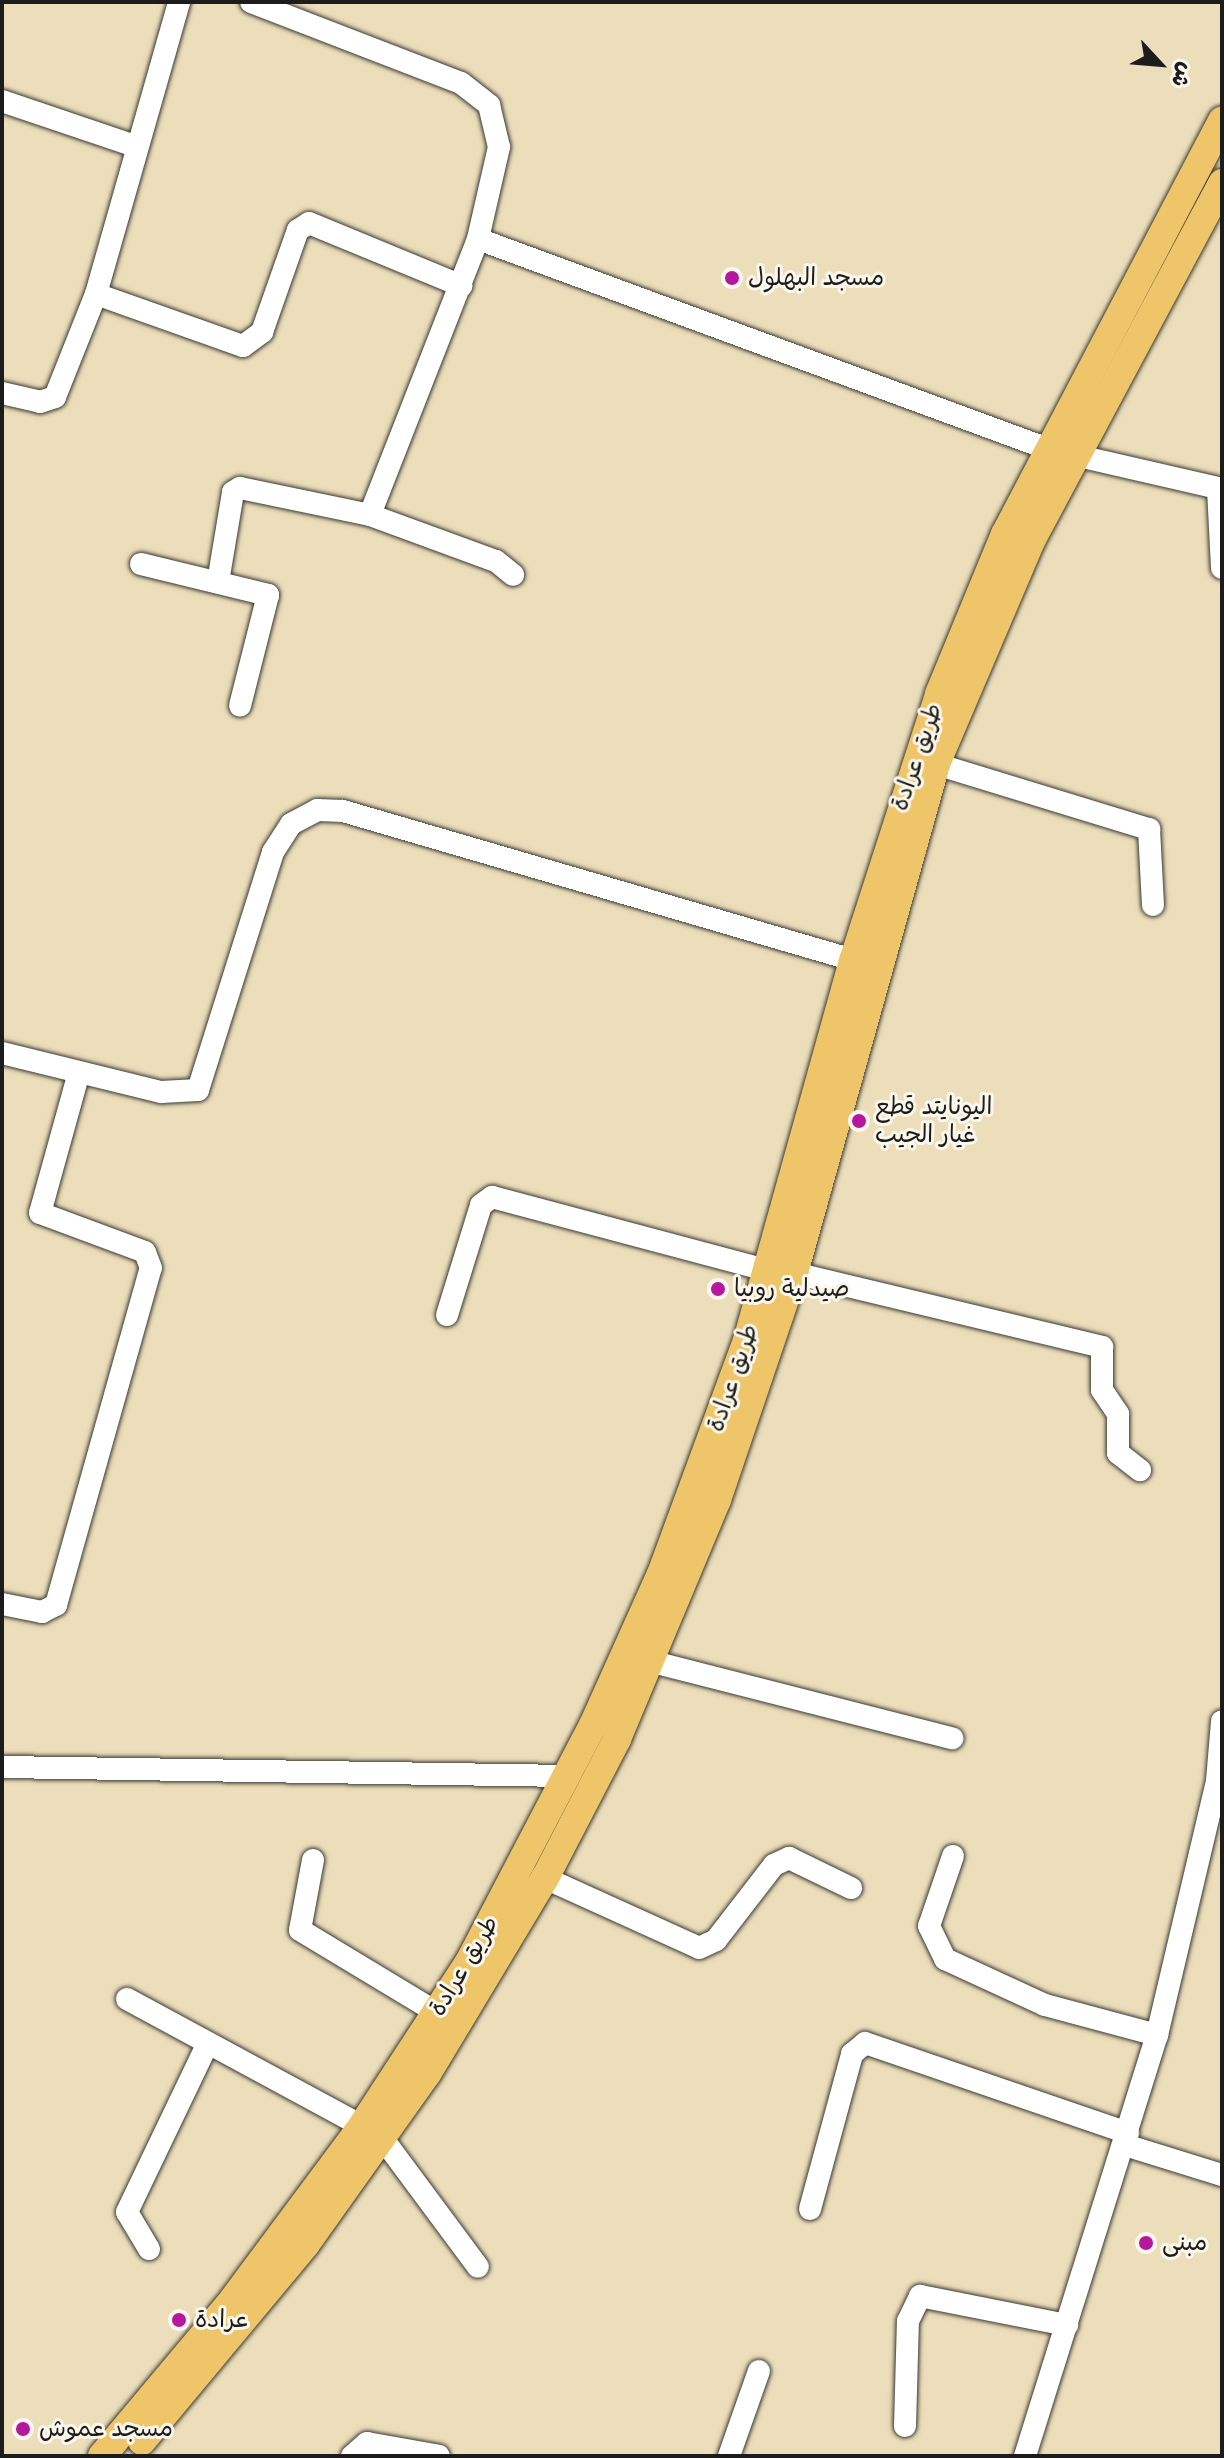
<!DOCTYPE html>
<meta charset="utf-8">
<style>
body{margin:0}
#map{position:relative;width:1224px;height:2458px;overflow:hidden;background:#ecdeba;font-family:"Balsamiq Sans","Playpen Sans Arabic",sans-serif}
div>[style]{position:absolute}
.roads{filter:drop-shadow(0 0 2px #3b3934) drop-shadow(0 0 2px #3b3934)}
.minor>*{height:22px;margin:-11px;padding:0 11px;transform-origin:11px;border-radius:11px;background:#fff}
.major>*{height:28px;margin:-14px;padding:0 14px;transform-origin:14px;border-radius:14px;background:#eec569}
.dots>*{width:22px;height:22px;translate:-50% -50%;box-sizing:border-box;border:4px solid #fbf7ec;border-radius:50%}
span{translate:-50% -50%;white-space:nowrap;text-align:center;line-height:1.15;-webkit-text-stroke:6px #fbf7ec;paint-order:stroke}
.poi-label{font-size:24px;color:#1c1c1c}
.left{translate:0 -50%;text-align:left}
.street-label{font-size:24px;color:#1c1c1c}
.frame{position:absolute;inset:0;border:4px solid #1c1c1c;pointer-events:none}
.north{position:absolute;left:1120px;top:24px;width:80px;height:80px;-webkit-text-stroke:6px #fbf7ec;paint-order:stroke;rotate:116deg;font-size:22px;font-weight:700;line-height:32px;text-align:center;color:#1c1c1c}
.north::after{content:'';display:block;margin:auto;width:28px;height:36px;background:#1c1c1c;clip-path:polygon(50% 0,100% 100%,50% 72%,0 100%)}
</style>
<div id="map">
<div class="roads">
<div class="minor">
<div style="left:251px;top:2px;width:225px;rotate:21.1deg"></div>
<div style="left:461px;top:83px;width:36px;rotate:38deg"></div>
<div style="left:489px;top:105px;width:43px;rotate:76.6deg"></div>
<div style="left:499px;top:147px;width:94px;rotate:102.9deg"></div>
<div style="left:478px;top:239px;width:607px;rotate:20.22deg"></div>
<div style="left:1048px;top:449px;width:179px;rotate:12.9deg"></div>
<div style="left:2px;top:101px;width:140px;rotate:18.7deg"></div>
<div style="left:478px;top:239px;width:296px;rotate:111.4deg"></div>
<div style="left:370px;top:515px;width:134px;rotate:20.1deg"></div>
<div style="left:496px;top:561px;width:22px;rotate:39deg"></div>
<div style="left:96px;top:294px;width:156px;rotate:19.5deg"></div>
<div style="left:243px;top:346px;width:24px;rotate:-36deg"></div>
<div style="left:262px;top:332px;width:108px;rotate:-70.6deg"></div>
<div style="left:298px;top:230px;width:13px;rotate:-32deg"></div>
<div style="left:309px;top:223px;width:165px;rotate:22.4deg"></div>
<div style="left:2px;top:393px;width:39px;rotate:13deg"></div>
<div style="left:40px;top:402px;width:16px;rotate:-18deg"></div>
<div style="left:55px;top:397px;width:111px;rotate:-68.3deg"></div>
<div style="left:96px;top:294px;width:304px;rotate:-74.1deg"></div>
<div style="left:1218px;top:489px;width:79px;rotate:87.1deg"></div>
<div style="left:141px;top:564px;width:131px;rotate:13.7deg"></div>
<div style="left:268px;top:595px;width:114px;rotate:104.2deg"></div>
<div style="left:218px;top:582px;width:91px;rotate:-80.5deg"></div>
<div style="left:233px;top:492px;width:8px;rotate:-30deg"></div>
<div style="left:240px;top:488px;width:133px;rotate:11.7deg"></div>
<div style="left:936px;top:764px;width:223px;rotate:17deg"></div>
<div style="left:1149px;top:829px;width:76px;rotate:87deg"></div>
<div style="left:2px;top:1053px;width:164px;rotate:13.8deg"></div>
<div style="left:161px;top:1092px;width:37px;rotate:-3deg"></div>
<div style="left:198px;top:1090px;width:250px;rotate:-72.5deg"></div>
<div style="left:273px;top:852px;width:33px;rotate:-57deg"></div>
<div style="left:291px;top:824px;width:30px;rotate:-28deg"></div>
<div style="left:317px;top:810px;width:26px;rotate:2deg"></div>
<div style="left:343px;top:811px;width:546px;rotate:16.28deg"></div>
<div style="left:794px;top:1273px;width:317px;rotate:13.5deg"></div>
<div style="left:1102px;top:1347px;width:43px;rotate:90deg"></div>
<div style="left:1102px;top:1390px;width:29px;rotate:56deg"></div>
<div style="left:1118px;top:1414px;width:39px;rotate:90deg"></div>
<div style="left:1118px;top:1453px;width:28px;rotate:38deg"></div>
<div style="left:447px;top:1315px;width:115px;rotate:-72.8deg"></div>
<div style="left:481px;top:1205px;width:14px;rotate:-36deg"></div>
<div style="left:492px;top:1197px;width:285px;rotate:14.9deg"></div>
<div style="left:2px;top:1604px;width:41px;rotate:11.3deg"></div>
<div style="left:42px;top:1612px;width:16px;rotate:-27deg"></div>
<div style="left:56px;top:1605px;width:350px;rotate:-74.3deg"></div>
<div style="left:151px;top:1268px;width:17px;rotate:-111deg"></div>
<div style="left:145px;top:1252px;width:112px;rotate:-159.6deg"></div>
<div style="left:40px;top:1213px;width:142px;rotate:-74.5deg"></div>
<div style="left:653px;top:1662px;width:309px;rotate:14.3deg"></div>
<div style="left:2px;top:1767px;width:566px;rotate:0.91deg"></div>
<div style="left:953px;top:1856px;width:74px;rotate:108.9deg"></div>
<div style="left:929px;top:1926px;width:37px;rotate:64deg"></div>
<div style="left:945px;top:1959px;width:110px;rotate:24.7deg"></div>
<div style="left:1045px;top:2005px;width:116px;rotate:15deg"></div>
<div style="left:313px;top:1860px;width:71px;rotate:100.5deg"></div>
<div style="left:300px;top:1930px;width:159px;rotate:31.1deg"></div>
<div style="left:545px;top:1878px;width:169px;rotate:24.4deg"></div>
<div style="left:699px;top:1948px;width:19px;rotate:-25deg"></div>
<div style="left:716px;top:1940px;width:95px;rotate:-52.3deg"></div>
<div style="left:774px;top:1865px;width:17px;rotate:-25deg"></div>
<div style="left:789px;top:1858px;width:69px;rotate:25.8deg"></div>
<div style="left:127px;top:1999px;width:267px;rotate:28.4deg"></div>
<div style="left:383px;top:2139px;width:159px;rotate:53.4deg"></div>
<div style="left:1125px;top:2145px;width:102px;rotate:17.2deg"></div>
<div style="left:810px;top:2209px;width:161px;rotate:-74.8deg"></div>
<div style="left:852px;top:2054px;width:17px;rotate:-40deg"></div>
<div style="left:865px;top:2043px;width:278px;rotate:18.9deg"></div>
<div style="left:149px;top:2249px;width:43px;rotate:-120.7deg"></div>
<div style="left:127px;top:2212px;width:187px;rotate:-64.4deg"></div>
<div style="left:905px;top:2426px;width:105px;rotate:-88.4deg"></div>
<div style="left:908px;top:2321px;width:28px;rotate:-64deg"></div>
<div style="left:920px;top:2296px;width:150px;rotate:11.2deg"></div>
<div style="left:352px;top:2456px;width:20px;rotate:-41deg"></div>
<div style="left:367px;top:2443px;width:73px;rotate:10.2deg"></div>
<div style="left:729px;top:2456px;width:90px;rotate:-70.6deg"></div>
<div style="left:1025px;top:2456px;width:441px;rotate:-72.6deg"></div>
<div style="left:1157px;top:2035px;width:261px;rotate:-76.7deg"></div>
<div style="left:1217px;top:1781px;width:60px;rotate:-85.2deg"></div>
</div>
<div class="major">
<div style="left:142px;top:2441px;width:256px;rotate:-50.2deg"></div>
<div style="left:306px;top:2244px;width:209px;rotate:-54.6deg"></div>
<div style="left:427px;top:2074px;width:229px;rotate:-59deg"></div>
<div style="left:545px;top:1878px;width:157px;rotate:-62.6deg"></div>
<div style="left:617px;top:1739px;width:259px;rotate:-67.3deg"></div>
<div style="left:717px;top:1500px;width:240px;rotate:-71.3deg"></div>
<div style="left:794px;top:1273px;width:528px;rotate:-74.41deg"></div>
<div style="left:936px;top:764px;width:242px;rotate:-66.9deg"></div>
<div style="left:1031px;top:541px;width:406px;rotate:-61.9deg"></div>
<div style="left:102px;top:2456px;width:196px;rotate:-50deg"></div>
<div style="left:228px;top:2306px;width:224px;rotate:-53.3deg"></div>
<div style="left:362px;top:2126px;width:196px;rotate:-56.9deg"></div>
<div style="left:469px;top:1962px;width:267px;rotate:-62.4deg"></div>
<div style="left:593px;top:1725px;width:166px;rotate:-65.8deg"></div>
<div style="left:661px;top:1574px;width:252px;rotate:-69.8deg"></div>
<div style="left:748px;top:1337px;width:390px;rotate:-74.4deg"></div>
<div style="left:853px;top:961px;width:281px;rotate:-72.1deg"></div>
<div style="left:939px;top:694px;width:173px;rotate:-67.6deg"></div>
<div style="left:1005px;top:534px;width:467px;rotate:-62.3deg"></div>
</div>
</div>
<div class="dots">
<div style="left:732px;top:278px;background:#b5179e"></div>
<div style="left:859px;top:1121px;background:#b5179e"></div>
<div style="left:718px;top:1289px;background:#b5179e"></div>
<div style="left:1146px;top:2243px;background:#b5179e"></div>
<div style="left:179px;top:2320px;background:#b5179e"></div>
<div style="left:23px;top:2429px;background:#b5179e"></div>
</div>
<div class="poi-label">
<span class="left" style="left:748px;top:278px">مسجد البهلول</span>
<span class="left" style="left:875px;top:1121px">اليونايتد قطع<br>غيار الجيب</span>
<span class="left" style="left:734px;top:1289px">صيدلية روبيا</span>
<span class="left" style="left:1162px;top:2243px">مبنى</span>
<span class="left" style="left:195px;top:2320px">عرادة</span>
<span class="left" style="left:39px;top:2429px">مسجد عموش</span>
</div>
<div class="street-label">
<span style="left:917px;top:757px;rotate:-71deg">طريق عرادة</span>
<span style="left:733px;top:1378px;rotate:-71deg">طريق عرادة</span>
<span style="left:464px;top:1966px;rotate:-59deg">طريق عرادة</span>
</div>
<div class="frame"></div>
<div class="north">ش</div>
</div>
